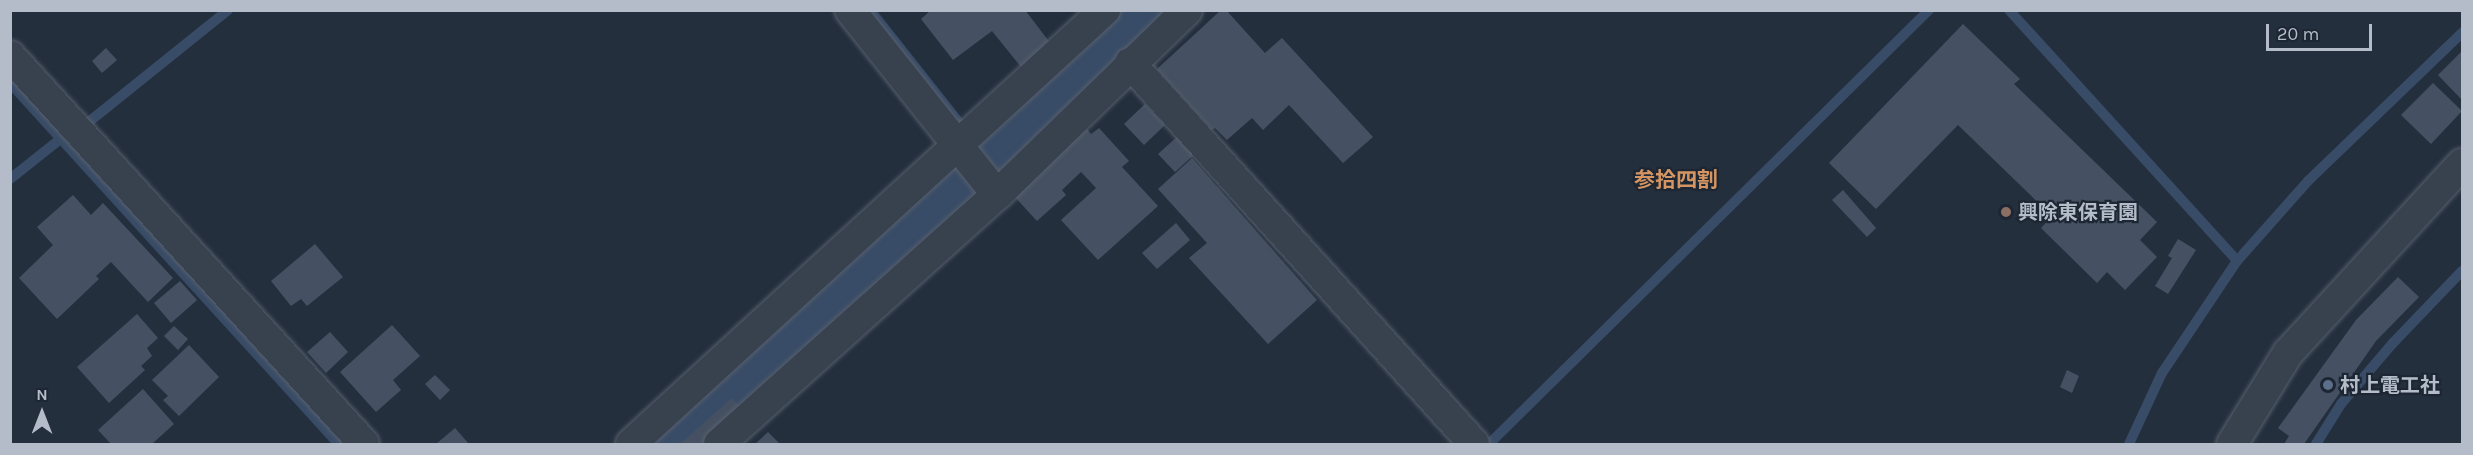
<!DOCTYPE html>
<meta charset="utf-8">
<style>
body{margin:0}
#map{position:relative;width:2473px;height:455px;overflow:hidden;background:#242f3e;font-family:Karla,"Noto Sans JP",sans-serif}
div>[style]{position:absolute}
.stream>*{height:10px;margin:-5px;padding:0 5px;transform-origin:5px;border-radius:5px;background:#394c67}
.river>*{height:64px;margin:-32px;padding:0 32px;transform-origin:32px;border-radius:32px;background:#394c67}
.building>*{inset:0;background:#455162}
.roads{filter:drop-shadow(0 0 2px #565f6c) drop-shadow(0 0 2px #565f6c)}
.street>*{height:30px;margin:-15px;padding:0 15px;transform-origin:15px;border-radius:15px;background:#38414e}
.dots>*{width:16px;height:16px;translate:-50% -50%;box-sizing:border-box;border:3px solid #1d2633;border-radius:50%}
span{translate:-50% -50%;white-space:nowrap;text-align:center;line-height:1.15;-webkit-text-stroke:4.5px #1d2633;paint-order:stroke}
.poi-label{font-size:20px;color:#b4bcc9;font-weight:700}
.left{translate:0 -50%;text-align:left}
.neighbourhood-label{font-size:21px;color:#d59563;font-weight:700}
.frame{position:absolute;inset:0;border:12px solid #b4bcc9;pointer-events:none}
.north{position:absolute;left:12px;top:383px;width:60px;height:60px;-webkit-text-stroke:4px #1d2633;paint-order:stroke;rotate:0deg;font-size:16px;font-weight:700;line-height:24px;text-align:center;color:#b4bcc9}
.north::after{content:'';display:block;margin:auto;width:21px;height:27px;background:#b4bcc9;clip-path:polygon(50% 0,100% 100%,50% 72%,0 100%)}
.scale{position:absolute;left:2266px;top:24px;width:106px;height:27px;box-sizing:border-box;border:3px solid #b4bcc9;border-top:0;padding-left:8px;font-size:18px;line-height:21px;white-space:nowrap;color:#b4bcc9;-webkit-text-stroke:4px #1d2633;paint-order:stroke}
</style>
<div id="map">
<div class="stream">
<div style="left:870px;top:10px;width:157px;rotate:51.7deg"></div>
<div style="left:2009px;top:10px;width:339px;rotate:47.7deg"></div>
<div style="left:1114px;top:34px;width:11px;rotate:45deg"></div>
<div style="left:10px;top:83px;width:488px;rotate:47.7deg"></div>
<div style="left:90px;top:121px;width:177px;rotate:-38.8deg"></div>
<div style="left:10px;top:179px;width:69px;rotate:-38.5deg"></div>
<div style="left:1489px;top:444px;width:618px;rotate:-44.61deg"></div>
<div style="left:2129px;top:444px;width:78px;rotate:-65.1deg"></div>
<div style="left:2162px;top:373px;width:135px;rotate:-56.2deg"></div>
<div style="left:2237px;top:261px;width:107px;rotate:-48.4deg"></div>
<div style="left:2308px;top:181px;width:214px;rotate:-43.9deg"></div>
<div style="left:2316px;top:444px;width:47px;rotate:-58deg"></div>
<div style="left:2341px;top:404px;width:80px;rotate:-49.6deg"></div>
<div style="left:2393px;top:343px;width:100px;rotate:-46.2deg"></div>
</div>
<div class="river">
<div style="left:660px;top:444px;width:277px;rotate:-42.4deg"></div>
<div style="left:865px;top:257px;width:69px;rotate:-38.5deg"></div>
<div style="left:919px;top:214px;width:301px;rotate:-42.7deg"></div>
</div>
<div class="building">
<div style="clip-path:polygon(931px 10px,1025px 10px,1051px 44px,1021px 67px,992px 31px,953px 60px,921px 19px)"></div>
<div style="clip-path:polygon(1221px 10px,1226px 10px,1265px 53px,1282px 38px,1373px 137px,1343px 163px,1289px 105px,1263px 130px,1252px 118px,1227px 140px,1215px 128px,1212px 130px,1157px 69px)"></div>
<div style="clip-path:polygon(1963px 24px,2020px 79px,2014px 84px,2157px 222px,2140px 240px,2157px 257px,2125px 290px,2107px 272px,2097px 283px,2041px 228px,2052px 216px,1958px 125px,1876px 209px,1829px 163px)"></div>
<div style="clip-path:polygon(106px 48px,117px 60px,102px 73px,92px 61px)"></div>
<div style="clip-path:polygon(2462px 51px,2462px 100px,2438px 75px)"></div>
<div style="clip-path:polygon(2433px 83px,2462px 111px,2431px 144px,2401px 115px)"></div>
<div style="clip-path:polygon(1145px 104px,1165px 125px,1144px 145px,1124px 124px)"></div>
<div style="clip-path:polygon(1099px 128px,1129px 161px,1122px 167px,1158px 206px,1098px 260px,1061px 220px,1096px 188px,1081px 172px,1062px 190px,1066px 195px,1037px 221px,1014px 196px,1087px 129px,1091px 134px)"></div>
<div style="clip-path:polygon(1179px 135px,1195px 154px,1175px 172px,1158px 154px)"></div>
<div style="clip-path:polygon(1192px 158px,1317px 300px,1268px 344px,1189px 258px,1207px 243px,1158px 189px)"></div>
<div style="clip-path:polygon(1843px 190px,1876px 228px,1867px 237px,1832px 200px)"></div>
<div style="clip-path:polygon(73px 195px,91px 215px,103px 203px,173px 278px,148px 302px,111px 262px,96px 276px,99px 279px,57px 319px,19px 278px,53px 245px,37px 227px)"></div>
<div style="clip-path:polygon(1176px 223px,1190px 240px,1157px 269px,1142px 253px)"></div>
<div style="clip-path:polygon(2178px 239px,2196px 250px,2168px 294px,2155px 286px,2172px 258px,2168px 256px)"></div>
<div style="clip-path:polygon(315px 244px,343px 277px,307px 306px,301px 299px,291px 306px,271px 281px)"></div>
<div style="clip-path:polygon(2398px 277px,2419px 297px,2376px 341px,2304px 444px,2284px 444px,2289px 436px,2278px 428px,2356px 320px)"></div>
<div style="clip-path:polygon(180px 281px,197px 300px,171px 323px,154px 303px)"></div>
<div style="clip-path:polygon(137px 314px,158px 338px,147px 348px,152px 356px,141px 366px,145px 370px,109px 403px,77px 367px)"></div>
<div style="clip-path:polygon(392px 325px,420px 356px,393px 380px,401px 390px,376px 412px,340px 372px)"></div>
<div style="clip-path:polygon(174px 326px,188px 339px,178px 350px,164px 336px)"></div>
<div style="clip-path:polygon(330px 332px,348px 352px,326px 373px,307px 352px)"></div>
<div style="clip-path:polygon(189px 345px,219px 377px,179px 416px,163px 400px,168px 396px,152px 380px)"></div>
<div style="clip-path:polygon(2067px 370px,2079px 376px,2072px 393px,2060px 387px)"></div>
<div style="clip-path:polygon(435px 375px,450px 390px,440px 400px,425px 384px)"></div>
<div style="clip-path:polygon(143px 389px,174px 424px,152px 444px,111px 444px,98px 430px)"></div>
<div style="clip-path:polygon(732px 398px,744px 411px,708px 444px,680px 444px)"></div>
<div style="clip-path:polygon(455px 428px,469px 444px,436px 444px)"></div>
<div style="clip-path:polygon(768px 432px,780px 444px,755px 444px)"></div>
</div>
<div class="roads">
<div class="street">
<div style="left:850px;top:10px;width:236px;rotate:51.5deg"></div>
<div style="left:10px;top:56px;width:525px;rotate:47.62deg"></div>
<div style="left:1130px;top:63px;width:513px;rotate:47.92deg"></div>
<div style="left:631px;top:444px;width:643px;rotate:-42.48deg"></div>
<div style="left:719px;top:444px;width:373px;rotate:-41.9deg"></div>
<div style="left:997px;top:195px;width:265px;rotate:-44.2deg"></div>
<div style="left:2232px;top:444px;width:107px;rotate:-58.4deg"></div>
<div style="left:2288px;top:353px;width:257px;rotate:-47.4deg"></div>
</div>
</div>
<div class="dots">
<div style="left:2006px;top:212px;background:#8d6e63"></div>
<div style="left:2328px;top:385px;background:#5c6f8a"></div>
</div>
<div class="poi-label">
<span class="left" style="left:2018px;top:212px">興除東保育園</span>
<span class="left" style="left:2340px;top:385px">村上電工社</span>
</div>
<div class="neighbourhood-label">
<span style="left:1676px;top:180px">参拾四割</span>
</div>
<div class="frame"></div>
<div class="north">N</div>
<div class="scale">20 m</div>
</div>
